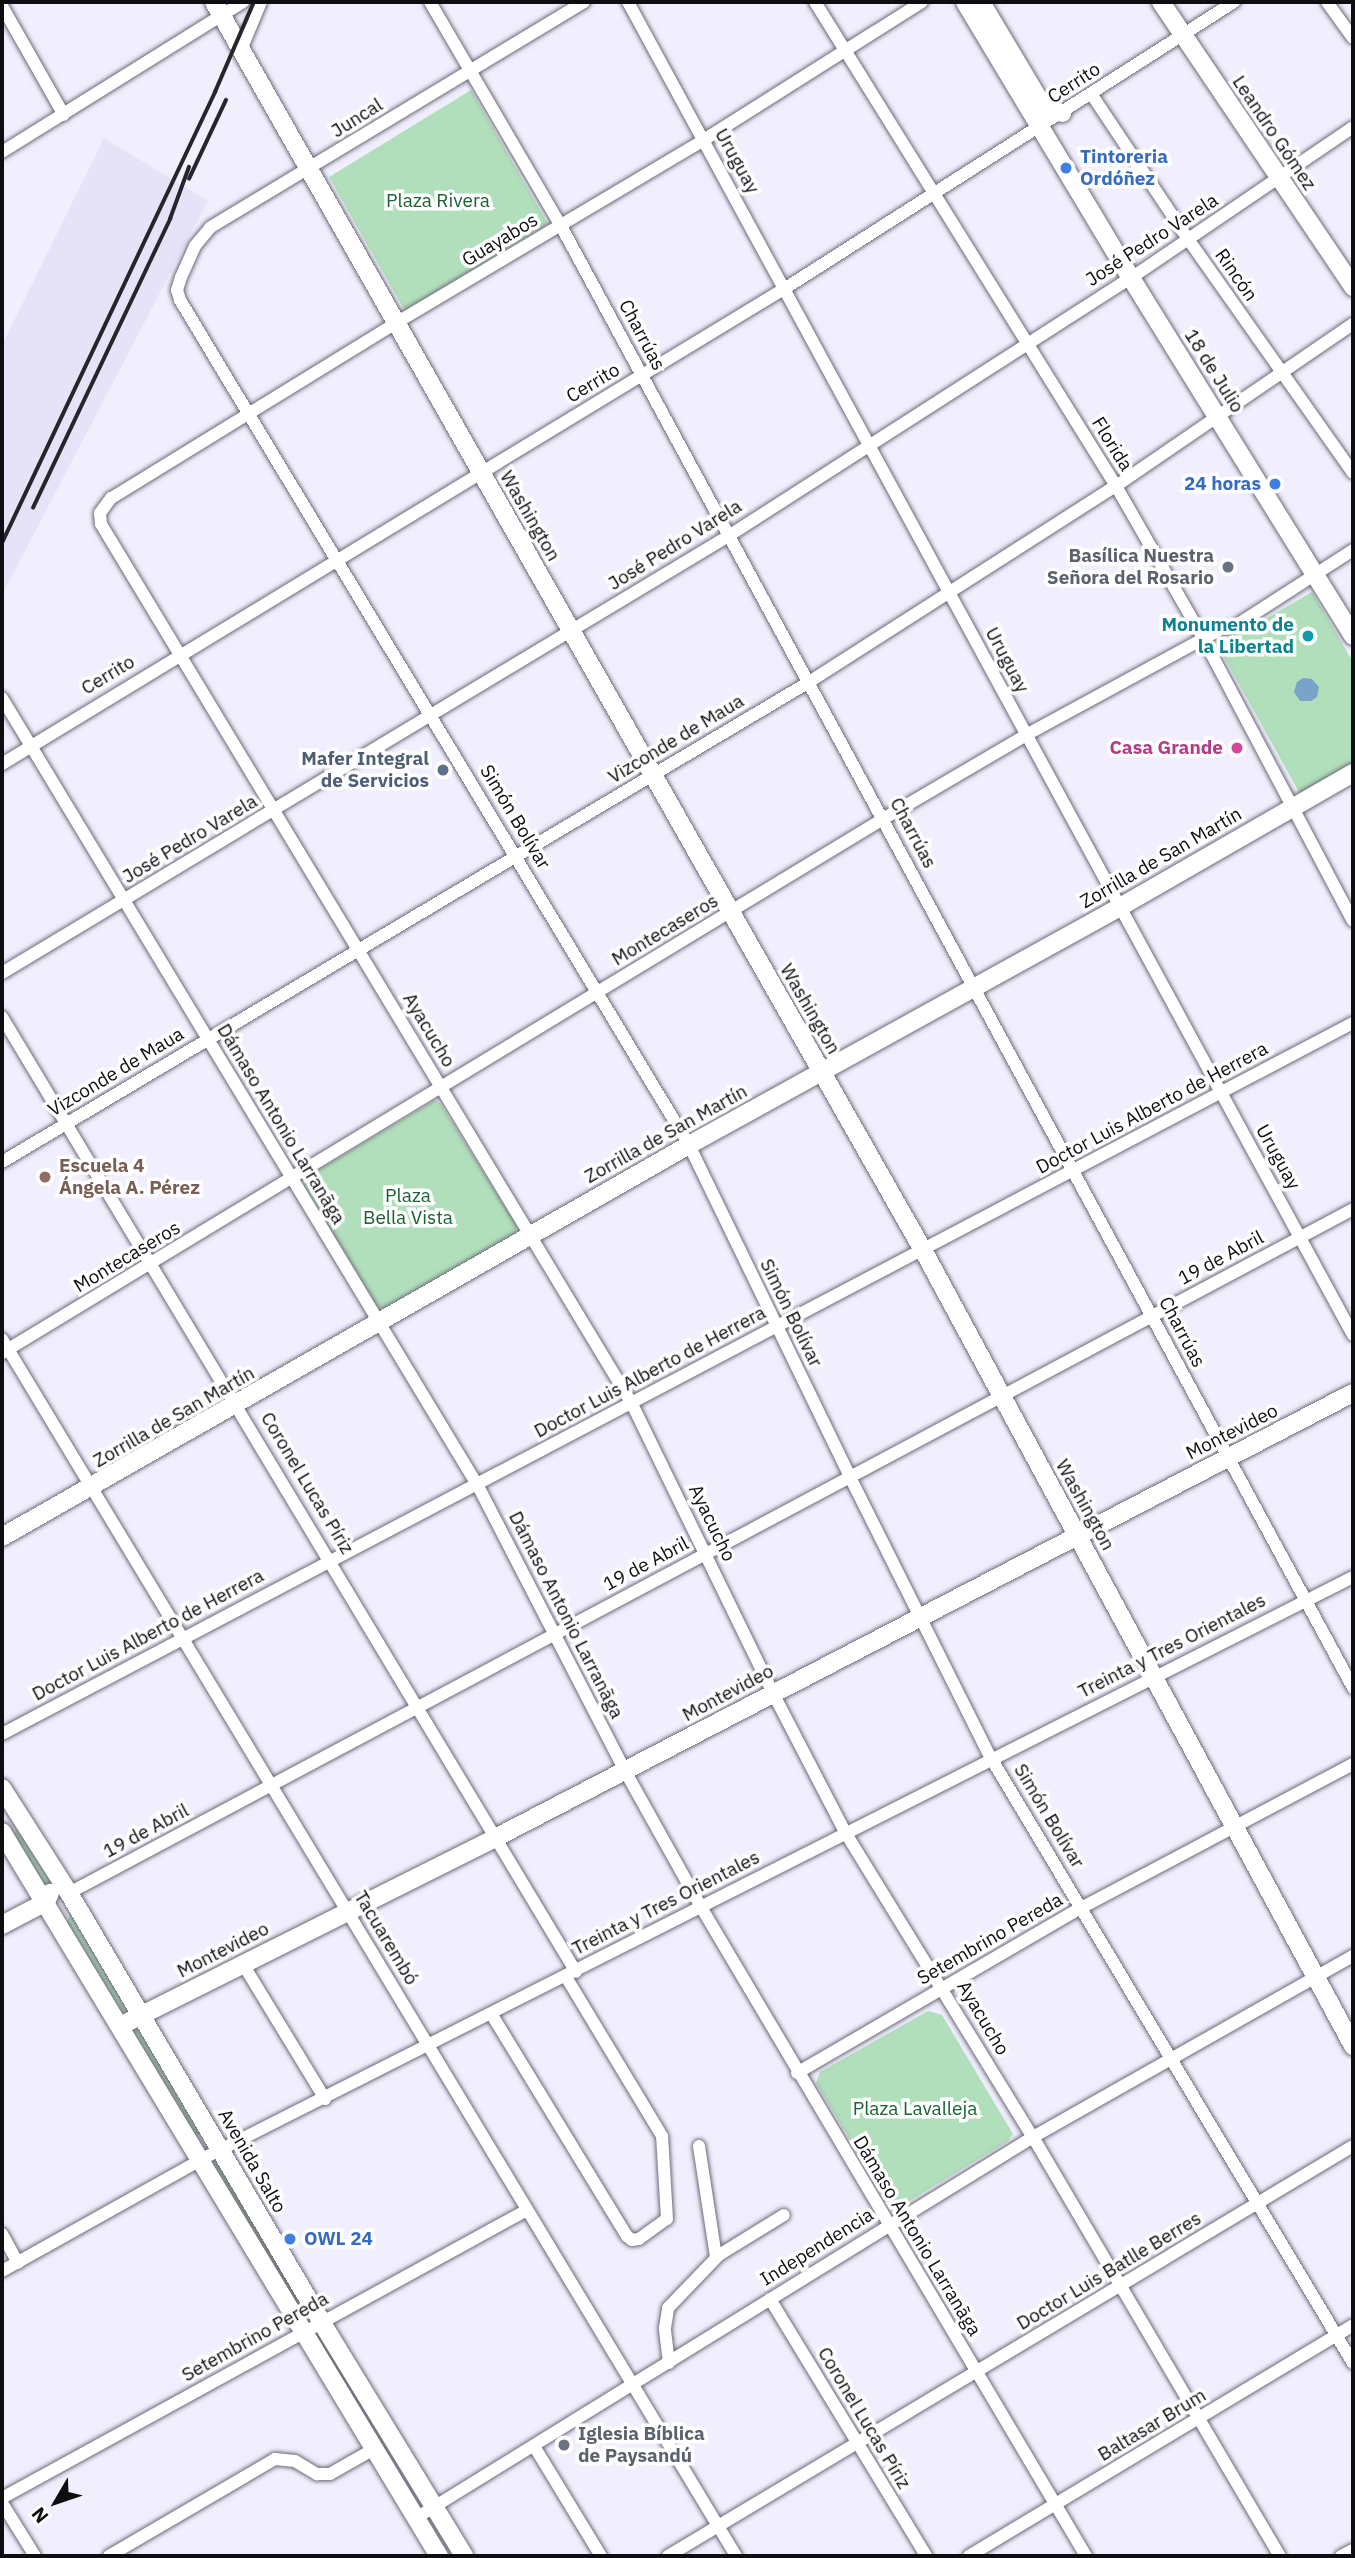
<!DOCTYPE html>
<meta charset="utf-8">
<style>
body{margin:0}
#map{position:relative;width:1355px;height:2558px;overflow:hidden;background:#f1effe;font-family:"IBM Plex Sans",sans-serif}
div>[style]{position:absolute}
.built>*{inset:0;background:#e6e3f9}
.green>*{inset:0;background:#b1dfbb}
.water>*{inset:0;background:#79a4ca}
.roads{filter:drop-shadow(0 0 2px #6c6a77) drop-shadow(0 0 2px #6c6a77)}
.street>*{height:12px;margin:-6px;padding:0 6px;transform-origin:6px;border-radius:6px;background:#fff}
.secondary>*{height:18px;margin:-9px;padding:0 9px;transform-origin:9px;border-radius:9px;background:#fff}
.rail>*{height:3.5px;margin:-1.75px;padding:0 1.75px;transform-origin:1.75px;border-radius:1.75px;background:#26252b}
.dots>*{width:19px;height:19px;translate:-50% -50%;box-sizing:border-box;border:4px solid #fefefe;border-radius:50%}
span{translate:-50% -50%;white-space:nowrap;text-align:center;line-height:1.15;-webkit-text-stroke:7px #fefefe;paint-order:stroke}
.street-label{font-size:19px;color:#0e0d12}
.shop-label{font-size:19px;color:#366cbe;font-weight:700}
.left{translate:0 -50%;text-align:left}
.right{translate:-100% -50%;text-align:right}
.park-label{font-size:19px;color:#196233}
.worship-label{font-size:19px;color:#5b616d;font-weight:700}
.culture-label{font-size:19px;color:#0d838f;font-weight:700}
.hotel-label{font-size:19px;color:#b23c85;font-weight:700}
.service-label{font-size:19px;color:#4e5e75;font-weight:700}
.education-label{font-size:19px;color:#785e54;font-weight:700}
.frame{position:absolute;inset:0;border:4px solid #0e0d12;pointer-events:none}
.north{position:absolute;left:21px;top:2467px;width:70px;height:70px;-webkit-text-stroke:5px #fefefe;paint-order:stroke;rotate:231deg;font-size:19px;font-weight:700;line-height:28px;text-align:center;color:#0e0d12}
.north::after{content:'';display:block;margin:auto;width:24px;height:32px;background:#0e0d12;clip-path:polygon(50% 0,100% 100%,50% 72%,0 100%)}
</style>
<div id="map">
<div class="built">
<div style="clip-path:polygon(104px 138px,208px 201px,2px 595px,2px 345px)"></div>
</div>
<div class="green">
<div style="clip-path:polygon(471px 90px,548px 224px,405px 311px,329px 177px)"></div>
<div style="clip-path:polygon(1312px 592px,1353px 662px,1353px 763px,1300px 794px,1218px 646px)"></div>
<div style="clip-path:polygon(435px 1100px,440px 1103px,517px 1226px,514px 1236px,385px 1309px,377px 1306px,304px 1185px,305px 1178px)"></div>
<div style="clip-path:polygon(18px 1829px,51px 1882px,46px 1888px,11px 1835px)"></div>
<div style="clip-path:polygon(70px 1914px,128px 2009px,120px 2013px,66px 1925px)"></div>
<div style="clip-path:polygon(928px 2011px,942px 2015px,1013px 2134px,1008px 2141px,901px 2206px,889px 2204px,816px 2083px,820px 2072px)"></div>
<div style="clip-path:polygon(140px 2028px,203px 2133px,195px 2137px,133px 2032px)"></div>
<div style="clip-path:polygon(218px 2161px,312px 2317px,304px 2322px,210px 2166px)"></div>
<div style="clip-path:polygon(322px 2341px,325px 2341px,378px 2434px,321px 2343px)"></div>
</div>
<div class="water">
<div style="clip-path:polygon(1303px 678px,1312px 679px,1319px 687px,1317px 697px,1311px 701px,1300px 701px,1294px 692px,1297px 682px)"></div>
</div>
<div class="roads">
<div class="street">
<div style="left:430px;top:2px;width:259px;rotate:59.7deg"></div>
<div style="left:561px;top:226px;width:1663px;rotate:61.55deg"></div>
<div style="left:584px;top:2px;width:437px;rotate:148.9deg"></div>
<div style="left:210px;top:228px;width:23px;rotate:130deg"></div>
<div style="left:195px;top:246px;width:34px;rotate:114deg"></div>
<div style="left:181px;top:277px;width:14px;rotate:107deg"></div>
<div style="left:177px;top:290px;width:10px;rotate:73deg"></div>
<div style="left:180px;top:300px;width:986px;rotate:58.94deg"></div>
<div style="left:689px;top:1145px;width:369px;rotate:64.1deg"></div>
<div style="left:850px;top:1477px;width:314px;rotate:63.4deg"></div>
<div style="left:991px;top:1758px;width:705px;rotate:59.11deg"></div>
<div style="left:628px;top:2px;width:1517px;rotate:61.46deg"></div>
<div style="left:815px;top:2px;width:570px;rotate:58.12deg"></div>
<div style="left:1116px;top:486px;width:175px;rotate:60.2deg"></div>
<div style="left:1203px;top:638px;width:320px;rotate:62.1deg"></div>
<div style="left:922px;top:2px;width:258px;rotate:147.7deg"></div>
<div style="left:704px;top:140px;width:358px;rotate:149.3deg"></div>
<div style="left:396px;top:323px;width:334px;rotate:148.4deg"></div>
<div style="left:111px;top:498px;width:19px;rotate:126deg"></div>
<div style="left:100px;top:513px;width:11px;rotate:85deg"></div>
<div style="left:101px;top:524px;width:1028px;rotate:58.89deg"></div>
<div style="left:632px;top:1404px;width:322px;rotate:64deg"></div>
<div style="left:773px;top:1693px;width:157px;rotate:62.6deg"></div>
<div style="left:845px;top:1832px;width:358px;rotate:58.4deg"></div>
<div style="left:1033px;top:2137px;width:486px;rotate:59.5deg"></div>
<div style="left:1327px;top:2px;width:44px;rotate:54.2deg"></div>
<div style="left:2px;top:6px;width:125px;rotate:60.4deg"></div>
<div style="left:241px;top:50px;width:52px;rotate:-67.4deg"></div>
<div style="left:1092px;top:95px;width:173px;rotate:56.3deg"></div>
<div style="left:1188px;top:239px;width:286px;rotate:54.8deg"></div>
<div style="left:2px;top:152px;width:284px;rotate:-31.9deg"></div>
<div style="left:2px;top:698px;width:921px;rotate:58.87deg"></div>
<div style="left:478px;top:1486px;width:321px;rotate:62.7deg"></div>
<div style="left:625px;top:1771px;width:156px;rotate:60.8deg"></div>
<div style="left:701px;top:1907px;width:755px;rotate:59.32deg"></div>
<div style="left:2px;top:764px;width:915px;rotate:-31.28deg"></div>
<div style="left:784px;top:289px;width:534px;rotate:-32.53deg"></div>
<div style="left:2px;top:973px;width:850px;rotate:-31.03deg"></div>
<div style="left:730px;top:535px;width:476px;rotate:-32.7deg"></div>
<div style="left:1131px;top:278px;width:268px;rotate:-34.2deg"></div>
<div style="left:2px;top:1017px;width:1114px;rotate:58.99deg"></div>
<div style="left:2px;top:1162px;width:939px;rotate:-30.74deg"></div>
<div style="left:809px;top:682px;width:364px;rotate:-32.6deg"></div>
<div style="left:1116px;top:486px;width:287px;rotate:-34.4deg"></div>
<div style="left:2px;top:1339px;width:1421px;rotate:58.9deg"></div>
<div style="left:2px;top:1353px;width:1030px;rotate:-31.22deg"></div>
<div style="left:883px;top:819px;width:166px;rotate:-30.4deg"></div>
<div style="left:1026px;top:735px;width:222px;rotate:-28.5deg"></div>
<div style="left:1221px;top:629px;width:11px;rotate:-5deg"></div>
<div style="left:1232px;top:628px;width:144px;rotate:-32.8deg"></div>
<div style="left:2px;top:1734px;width:1527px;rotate:-27.76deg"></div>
<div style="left:69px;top:1893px;width:1455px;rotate:-28.04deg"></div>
<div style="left:243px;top:1964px;width:158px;rotate:58.7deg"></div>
<div style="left:492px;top:2015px;width:259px;rotate:58.6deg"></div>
<div style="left:627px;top:2236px;width:6px;rotate:39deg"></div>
<div style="left:632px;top:2240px;width:7px;rotate:-8deg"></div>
<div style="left:639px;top:2239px;width:34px;rotate:-36deg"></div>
<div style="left:667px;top:2219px;width:83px;rotate:-93.4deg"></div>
<div style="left:662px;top:2136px;width:186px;rotate:-121.1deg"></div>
<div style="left:797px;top:2073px;width:328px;rotate:-30.2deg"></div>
<div style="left:1081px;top:1908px;width:308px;rotate:-27.9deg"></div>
<div style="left:699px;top:2146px;width:112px;rotate:81.3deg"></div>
<div style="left:2px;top:2234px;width:33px;rotate:61deg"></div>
<div style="left:2px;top:2271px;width:229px;rotate:-29.2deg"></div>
<div style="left:202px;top:2159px;width:1290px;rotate:-26.82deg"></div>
<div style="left:770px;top:2299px;width:301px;rotate:58.7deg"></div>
<div style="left:669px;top:2363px;width:35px;rotate:-97deg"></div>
<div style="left:665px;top:2328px;width:20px;rotate:-81deg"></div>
<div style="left:668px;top:2308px;width:74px;rotate:-46.1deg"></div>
<div style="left:719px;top:2255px;width:76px;rotate:-31.6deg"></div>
<div style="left:534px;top:2446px;width:129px;rotate:58.7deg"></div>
<div style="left:2px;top:2498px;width:599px;rotate:-28.75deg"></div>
<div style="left:2px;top:2503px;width:62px;rotate:58.1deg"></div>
<div style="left:416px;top:2518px;width:725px;rotate:-31.7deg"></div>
<div style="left:1033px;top:2137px;width:368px;rotate:-29.5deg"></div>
<div style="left:109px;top:2556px;width:192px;rotate:-30.3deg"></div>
<div style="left:275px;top:2459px;width:20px;rotate:6deg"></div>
<div style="left:295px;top:2461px;width:26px;rotate:31deg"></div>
<div style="left:317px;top:2474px;width:13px"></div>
<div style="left:330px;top:2474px;width:51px;rotate:-29.6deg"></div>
<div style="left:668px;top:2556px;width:798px;rotate:-30.9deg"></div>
<div style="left:969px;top:2556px;width:448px;rotate:-31deg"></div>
<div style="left:1341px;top:2556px;width:13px;rotate:-27deg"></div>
</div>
<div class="secondary">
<div style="left:214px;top:2px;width:1435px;rotate:60.4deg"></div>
<div style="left:923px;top:1250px;width:905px;rotate:61.62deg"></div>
<div style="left:965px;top:2px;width:322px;rotate:59deg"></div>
<div style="left:1131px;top:278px;width:421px;rotate:58.2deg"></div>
<div style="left:981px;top:2px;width:115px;rotate:59.2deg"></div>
<div style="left:1040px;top:101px;width:10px;rotate:45deg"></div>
<div style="left:1047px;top:108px;width:16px;rotate:18deg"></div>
<div style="left:1161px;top:2px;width:344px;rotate:56deg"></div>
<div style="left:2px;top:1537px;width:791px;rotate:-29.71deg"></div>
<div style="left:689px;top:1145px;width:492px;rotate:-28.9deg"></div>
<div style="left:1120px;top:907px;width:269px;rotate:-29.9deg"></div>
<div style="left:2px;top:1788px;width:125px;rotate:57.5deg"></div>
<div style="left:69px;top:1893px;width:499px;rotate:59.5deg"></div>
<div style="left:322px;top:2323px;width:273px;rotate:58.6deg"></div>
<div style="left:2px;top:1832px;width:846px;rotate:58.89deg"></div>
<div style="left:2px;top:1925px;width:50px;rotate:-27.6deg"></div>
<div style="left:46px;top:1902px;width:10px;rotate:-66deg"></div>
<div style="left:120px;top:2026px;width:422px;rotate:-26.6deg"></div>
<div style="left:497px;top:1837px;width:964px;rotate:-27.42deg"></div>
</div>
</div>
<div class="rail">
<div style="left:189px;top:179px;width:87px;rotate:-64.9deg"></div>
<div style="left:33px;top:508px;width:320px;rotate:-64.6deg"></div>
<div style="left:170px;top:219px;width:55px;rotate:-69.9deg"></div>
<div style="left:2px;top:543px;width:499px;rotate:-64.7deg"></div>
<div style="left:215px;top:92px;width:98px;rotate:-66.6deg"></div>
</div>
<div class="dots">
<div style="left:1066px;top:168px;background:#3f7fe0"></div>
<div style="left:1275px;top:484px;background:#3f7fe0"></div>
<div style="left:1228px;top:567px;background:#6b7280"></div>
<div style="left:1308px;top:636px;background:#0f9aa8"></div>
<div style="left:1237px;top:748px;background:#d1479c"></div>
<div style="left:443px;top:770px;background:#5c6f8a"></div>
<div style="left:45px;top:1177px;background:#8d6e63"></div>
<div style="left:290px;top:2239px;background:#3f7fe0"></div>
<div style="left:564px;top:2445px;background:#6b7280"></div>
</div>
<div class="street-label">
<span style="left:1074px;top:83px;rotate:-33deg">Cerrito</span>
<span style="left:357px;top:118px;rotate:-32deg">Juncal</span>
<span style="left:1274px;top:133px;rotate:56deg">Leandro Gómez</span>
<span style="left:737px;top:161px;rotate:61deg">Uruguay</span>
<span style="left:500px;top:240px;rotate:-31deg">Guayabos</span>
<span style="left:1152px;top:240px;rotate:-33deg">José Pedro Varela</span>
<span style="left:1236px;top:275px;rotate:55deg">Rincón</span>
<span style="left:642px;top:335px;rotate:62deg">Charrúas</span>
<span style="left:1214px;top:371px;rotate:58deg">18 de Julio</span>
<span style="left:593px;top:383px;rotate:-31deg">Cerrito</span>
<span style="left:1112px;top:444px;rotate:58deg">Florida</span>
<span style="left:530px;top:516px;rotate:60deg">Washington</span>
<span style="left:675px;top:545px;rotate:-32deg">José Pedro Varela</span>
<span style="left:1007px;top:660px;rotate:62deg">Uruguay</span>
<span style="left:108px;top:675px;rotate:-31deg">Cerrito</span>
<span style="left:676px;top:739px;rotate:-31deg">Vizconde de Maua</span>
<span style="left:515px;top:817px;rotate:59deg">Simón Bolívar</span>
<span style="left:913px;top:833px;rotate:62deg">Charrúas</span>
<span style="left:190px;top:839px;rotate:-31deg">José Pedro Varela</span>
<span style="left:1161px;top:858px;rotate:-30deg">Zorrilla de San Martín</span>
<span style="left:665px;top:930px;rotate:-31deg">Montecaseros</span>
<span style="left:810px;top:1009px;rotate:60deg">Washington</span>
<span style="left:429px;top:1030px;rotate:59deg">Ayacucho</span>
<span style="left:116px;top:1072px;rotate:-31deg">Vizconde de Maua</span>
<span style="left:1152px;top:1108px;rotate:-28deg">Doctor Luis Alberto de Herrera</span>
<span style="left:281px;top:1124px;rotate:59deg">Dámaso Antonio Larranãga</span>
<span style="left:666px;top:1134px;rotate:-29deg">Zorrilla de San Martín</span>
<span style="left:1278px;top:1157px;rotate:61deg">Uruguay</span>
<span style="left:127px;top:1257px;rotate:-31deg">Montecaseros</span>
<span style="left:1221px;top:1258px;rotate:-28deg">19 de Abril</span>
<span style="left:791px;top:1313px;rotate:64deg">Simón Bolívar</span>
<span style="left:1182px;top:1332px;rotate:62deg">Charrúas</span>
<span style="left:650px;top:1372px;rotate:-28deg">Doctor Luis Alberto de Herrera</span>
<span style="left:174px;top:1417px;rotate:-30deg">Zorrilla de San Martín</span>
<span style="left:1232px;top:1432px;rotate:-27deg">Montevideo</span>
<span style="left:307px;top:1483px;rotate:59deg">Coronel Lucas Píriz</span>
<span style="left:1085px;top:1505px;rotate:61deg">Washington</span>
<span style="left:712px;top:1523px;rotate:64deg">Ayacucho</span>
<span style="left:646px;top:1564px;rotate:-28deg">19 de Abril</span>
<span style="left:566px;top:1615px;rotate:63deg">Dámaso Antonio Larranãga</span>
<span style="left:148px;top:1635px;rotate:-28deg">Doctor Luis Alberto de Herrera</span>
<span style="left:1172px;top:1646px;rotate:-27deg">Treinta y Tres Orientales</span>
<span style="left:728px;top:1693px;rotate:-28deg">Montevideo</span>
<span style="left:1049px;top:1816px;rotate:59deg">Simón Bolívar</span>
<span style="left:146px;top:1831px;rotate:-28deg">19 de Abril</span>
<span style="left:666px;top:1903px;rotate:-27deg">Treinta y Tres Orientales</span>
<span style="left:386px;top:1938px;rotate:59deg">Tacuarembó</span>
<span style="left:990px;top:1939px;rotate:-30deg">Setembrino Pereda</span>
<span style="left:223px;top:1950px;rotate:-27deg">Montevideo</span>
<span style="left:983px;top:2018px;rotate:59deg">Ayacucho</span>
<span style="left:252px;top:2161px;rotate:60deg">Avenida Salto</span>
<span style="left:917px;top:2236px;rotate:59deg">Dámaso Antonio Larranãga</span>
<span style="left:817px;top:2247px;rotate:-32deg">Independencia</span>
<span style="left:1109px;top:2271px;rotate:-31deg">Doctor Luis Batlle Berres</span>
<span style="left:255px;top:2337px;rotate:-29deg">Setembrino Pereda</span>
<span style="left:864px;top:2418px;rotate:59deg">Coronel Lucas Píriz</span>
<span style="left:1152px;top:2425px;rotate:-31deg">Baltasar Brum</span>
</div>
<div class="shop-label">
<span class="left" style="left:1080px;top:168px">Tintoreria<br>Ordóñez</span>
<span class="right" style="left:1261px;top:484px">24 horas</span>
<span class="left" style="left:304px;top:2239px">OWL 24</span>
</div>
<div class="park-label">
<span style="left:438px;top:201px">Plaza Rivera</span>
<span style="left:408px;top:1207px">Plaza<br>Bella Vista</span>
<span style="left:915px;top:2109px">Plaza Lavalleja</span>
</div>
<div class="worship-label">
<span class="right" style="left:1214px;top:567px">Basílica Nuestra<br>Señora del Rosario</span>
<span class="left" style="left:578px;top:2445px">Iglesia Bíblica<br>de Paysandú</span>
</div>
<div class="culture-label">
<span class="right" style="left:1294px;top:636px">Monumento de<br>la Libertad</span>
</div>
<div class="hotel-label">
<span class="right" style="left:1223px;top:748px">Casa Grande</span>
</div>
<div class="service-label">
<span class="right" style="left:429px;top:770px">Mafer Integral<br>de Servicios</span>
</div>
<div class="education-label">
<span class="left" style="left:59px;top:1177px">Escuela 4<br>Ángela A. Pérez</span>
</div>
<div class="frame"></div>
<div class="north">N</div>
</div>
